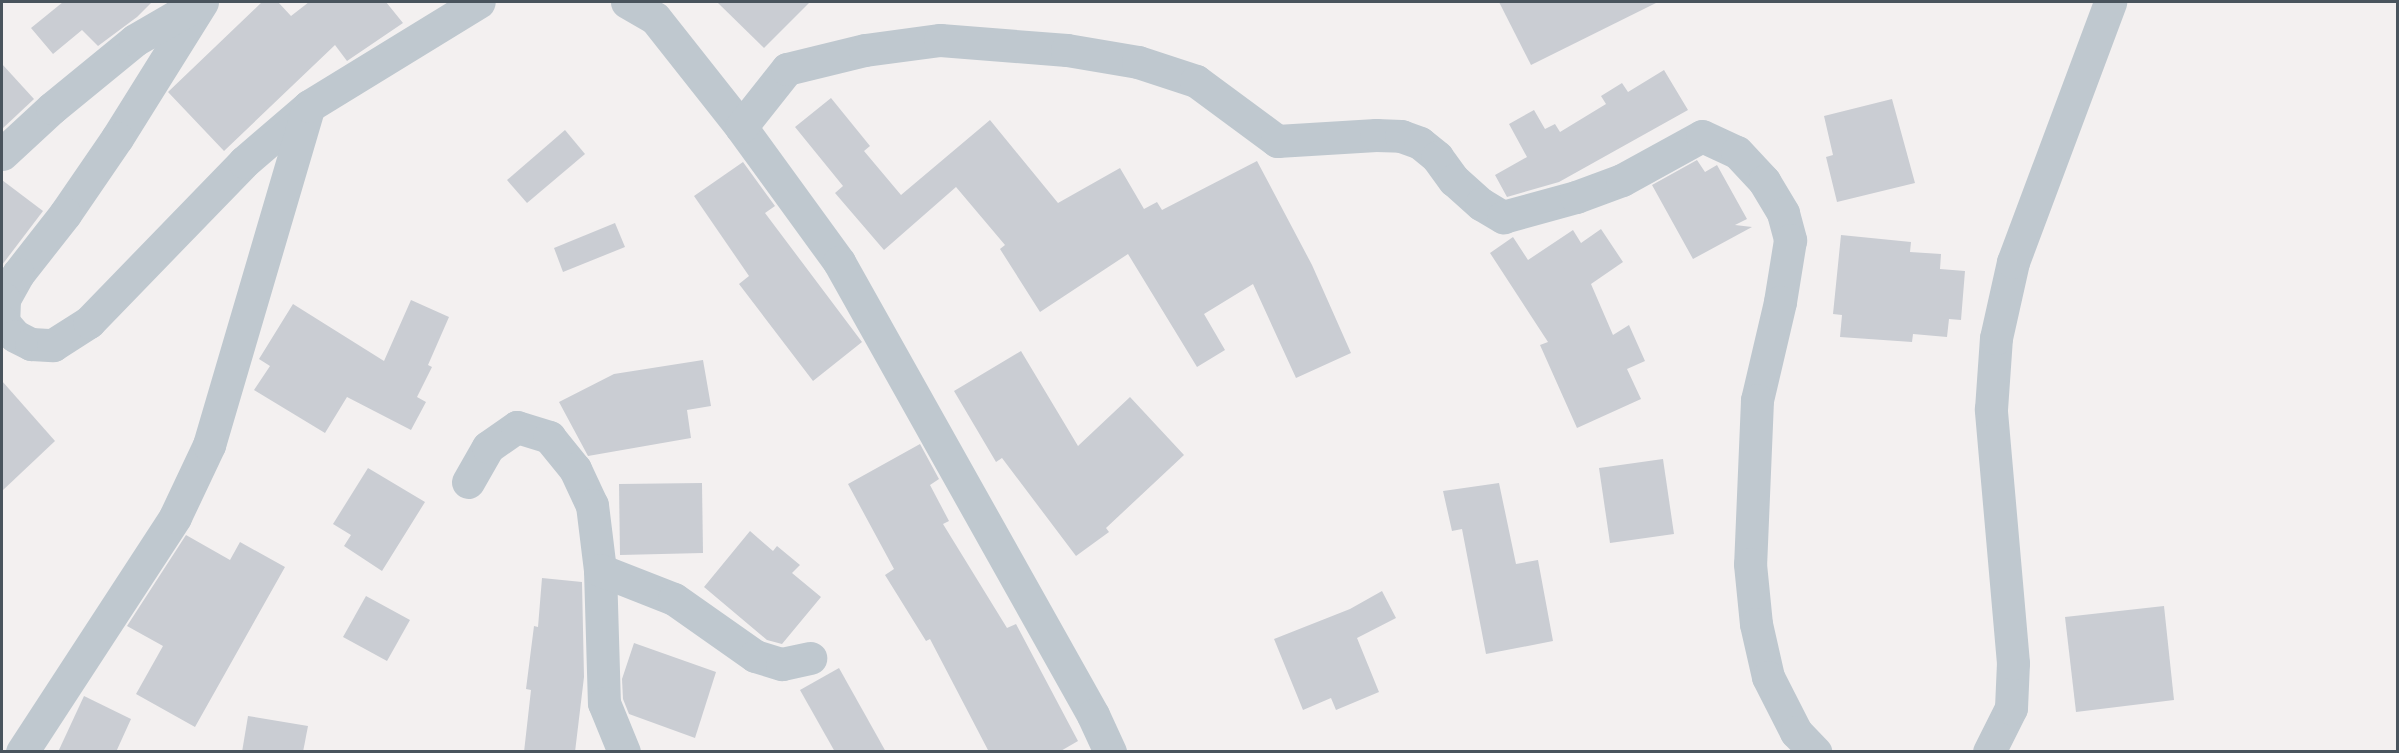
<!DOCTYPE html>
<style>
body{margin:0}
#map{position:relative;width:2399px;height:753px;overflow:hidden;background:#f3f0f0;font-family:"Work Sans",sans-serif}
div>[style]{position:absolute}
.building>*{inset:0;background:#cacdd3}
.street>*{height:33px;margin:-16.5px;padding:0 16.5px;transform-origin:16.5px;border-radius:16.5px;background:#bfc8cf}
span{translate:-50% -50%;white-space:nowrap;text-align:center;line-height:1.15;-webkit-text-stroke:6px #fff;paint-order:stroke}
.frame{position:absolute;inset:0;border:3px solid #49545d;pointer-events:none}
</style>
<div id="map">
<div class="building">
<div style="clip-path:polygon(63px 2px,152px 2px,137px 17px,98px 46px,82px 30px,53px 54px,31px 28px)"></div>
<div style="clip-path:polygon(262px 2px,278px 2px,291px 16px,309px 2px,386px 2px,403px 23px,347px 61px,335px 45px,224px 151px,168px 92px)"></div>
<div style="clip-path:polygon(717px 2px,810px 2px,764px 48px)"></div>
<div style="clip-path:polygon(1499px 2px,1658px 2px,1531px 65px)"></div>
<div style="clip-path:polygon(2px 64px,34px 99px,2px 129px)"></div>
<div style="clip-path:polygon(1664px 70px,1688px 110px,1559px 182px,1507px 197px,1495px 175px,1527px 157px,1509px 124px,1534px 110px,1545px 129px,1555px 124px,1560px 132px,1606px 104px,1601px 96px,1622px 83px,1628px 92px)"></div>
<div style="clip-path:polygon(831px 98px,870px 146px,864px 151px,901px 195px,990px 120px,1058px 203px,1120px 168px,1144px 209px,1157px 202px,1162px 210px,1257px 161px,1312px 265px,1351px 353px,1296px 378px,1253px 284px,1204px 314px,1225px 350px,1197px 367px,1128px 254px,1040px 312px,1000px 249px,1005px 245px,956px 187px,884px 250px,835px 193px,843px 186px,795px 127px)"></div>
<div style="clip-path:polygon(1892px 99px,1915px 183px,1837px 202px,1826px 157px,1833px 155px,1824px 116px)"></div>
<div style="clip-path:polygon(565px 130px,585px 154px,527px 203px,507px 180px)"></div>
<div style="clip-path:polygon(1697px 160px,1705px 172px,1717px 165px,1747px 219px,1735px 225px,1752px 227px,1693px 259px,1652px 185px)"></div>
<div style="clip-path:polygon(743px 162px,775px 206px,765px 213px,862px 342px,813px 381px,739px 284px,749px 276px,694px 196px)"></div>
<div style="clip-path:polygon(2px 180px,43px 211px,2px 265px)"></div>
<div style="clip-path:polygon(615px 223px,625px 247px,563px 272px,554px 248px)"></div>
<div style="clip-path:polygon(1601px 229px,1623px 262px,1591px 284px,1613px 335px,1629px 325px,1645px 361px,1627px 369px,1641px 399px,1577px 428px,1540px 345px,1548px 342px,1490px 253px,1513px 237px,1528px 260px,1573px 230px,1581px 243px)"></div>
<div style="clip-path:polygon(1841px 235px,1911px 242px,1910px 252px,1941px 254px,1940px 269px,1965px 271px,1961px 320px,1949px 319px,1947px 337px,1913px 334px,1912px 342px,1840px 337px,1842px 315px,1833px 314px)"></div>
<div style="clip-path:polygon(411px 300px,449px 317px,428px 365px,432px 367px,417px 397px,426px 402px,411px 430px,347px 397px,325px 433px,254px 390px,270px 366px,259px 359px,293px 304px,384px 361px)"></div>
<div style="clip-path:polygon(1021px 351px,1078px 446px,1130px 397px,1184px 455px,1106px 528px,1109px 532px,1076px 556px,1002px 458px,996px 462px,954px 391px)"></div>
<div style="clip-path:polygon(703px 360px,711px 406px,687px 410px,691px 438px,588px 456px,559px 402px,614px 374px)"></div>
<div style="clip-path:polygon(2px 381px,55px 441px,2px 491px)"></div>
<div style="clip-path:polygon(920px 444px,939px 479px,930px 485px,949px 521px,943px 524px,1007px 628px,1016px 624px,1078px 741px,1059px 752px,989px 752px,930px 639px,926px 641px,885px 575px,894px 569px,848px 484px)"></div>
<div style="clip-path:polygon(1663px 459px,1674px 534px,1610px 543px,1599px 468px)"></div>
<div style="clip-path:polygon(368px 468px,425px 502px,382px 571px,344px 546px,351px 535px,333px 524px)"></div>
<div style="clip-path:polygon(702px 483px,703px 553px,620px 555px,619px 484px)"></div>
<div style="clip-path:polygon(1499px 483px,1516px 564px,1538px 560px,1553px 641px,1486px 654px,1462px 529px,1452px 531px,1443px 491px)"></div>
<div style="clip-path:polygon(750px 531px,773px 551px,777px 546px,800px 565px,792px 573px,821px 597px,782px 644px,767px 640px,704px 587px)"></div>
<div style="clip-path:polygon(186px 535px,230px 560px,240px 542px,285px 567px,195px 727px,136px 694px,163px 646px,127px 626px)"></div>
<div style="clip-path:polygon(542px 578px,582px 582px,584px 677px,575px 752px,524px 752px,531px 690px,526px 689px,534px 626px,538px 627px)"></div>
<div style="clip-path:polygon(1382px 591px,1396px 618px,1357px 638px,1379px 692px,1336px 710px,1331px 698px,1303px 710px,1274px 639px,1350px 609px)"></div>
<div style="clip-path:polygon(366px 596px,410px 620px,387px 661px,343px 637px)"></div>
<div style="clip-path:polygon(2164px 606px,2174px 700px,2076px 712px,2065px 617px)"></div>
<div style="clip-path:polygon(634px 643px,716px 672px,695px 738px,629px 714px,623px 699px,622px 679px)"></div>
<div style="clip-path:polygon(839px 668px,886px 752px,835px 752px,800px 690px)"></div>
<div style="clip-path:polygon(84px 696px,131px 719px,116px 752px,58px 752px)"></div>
<div style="clip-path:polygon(248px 716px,308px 726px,303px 752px,242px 752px)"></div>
</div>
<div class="street">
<div style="left:202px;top:2px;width:160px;rotate:122deg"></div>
<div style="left:117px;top:138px;width:92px;rotate:124.4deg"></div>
<div style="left:65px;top:214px;width:76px;rotate:128.1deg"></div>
<div style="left:18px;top:274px;width:29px;rotate:119deg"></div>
<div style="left:4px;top:299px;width:23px;rotate:92deg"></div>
<div style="left:3px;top:322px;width:18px;rotate:49deg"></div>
<div style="left:15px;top:336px;width:18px;rotate:27deg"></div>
<div style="left:31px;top:344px;width:22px;rotate:3deg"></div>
<div style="left:53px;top:345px;width:43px;rotate:-32.6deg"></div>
<div style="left:89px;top:322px;width:223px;rotate:-45.9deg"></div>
<div style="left:244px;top:162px;width:86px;rotate:-40.7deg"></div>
<div style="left:627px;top:2px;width:32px;rotate:30deg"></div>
<div style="left:655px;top:18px;width:139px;rotate:51.7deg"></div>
<div style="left:741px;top:127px;width:167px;rotate:54deg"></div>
<div style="left:839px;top:262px;width:519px;rotate:60.72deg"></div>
<div style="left:1093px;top:715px;width:41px;rotate:65.3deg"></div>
<div style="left:741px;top:127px;width:74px;rotate:-51.6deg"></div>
<div style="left:787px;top:69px;width:80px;rotate:-13.7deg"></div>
<div style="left:865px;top:50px;width:76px;rotate:-7.6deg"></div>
<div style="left:940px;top:40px;width:127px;rotate:4.5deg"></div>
<div style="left:1067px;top:50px;width:72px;rotate:9.6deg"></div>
<div style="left:1138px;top:62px;width:61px;rotate:18.1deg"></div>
<div style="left:1196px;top:81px;width:101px;rotate:36.5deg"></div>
<div style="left:1277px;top:141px;width:99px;rotate:-3.5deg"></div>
<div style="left:1376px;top:135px;width:25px;rotate:2deg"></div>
<div style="left:1401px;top:136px;width:20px;rotate:20deg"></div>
<div style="left:1420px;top:143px;width:22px;rotate:39deg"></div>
<div style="left:1437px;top:157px;width:29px;rotate:54deg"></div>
<div style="left:1454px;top:180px;width:36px;rotate:42deg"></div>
<div style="left:1481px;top:204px;width:26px;rotate:31deg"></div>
<div style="left:1503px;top:217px;width:76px;rotate:-15.3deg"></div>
<div style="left:1576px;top:197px;width:49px;rotate:-20.3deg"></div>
<div style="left:1622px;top:180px;width:91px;rotate:-28.8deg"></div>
<div style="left:1702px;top:136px;width:38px;rotate:25deg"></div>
<div style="left:1737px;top:152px;width:40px;rotate:47deg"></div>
<div style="left:1764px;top:181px;width:37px;rotate:59deg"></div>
<div style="left:1783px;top:213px;width:28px;rotate:75deg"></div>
<div style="left:1790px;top:240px;width:63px;rotate:99.2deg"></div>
<div style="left:1780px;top:302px;width:101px;rotate:103.2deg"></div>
<div style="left:1757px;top:400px;width:164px;rotate:92.4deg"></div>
<div style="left:1750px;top:564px;width:60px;rotate:84.3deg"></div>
<div style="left:1756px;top:624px;width:54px;rotate:77.2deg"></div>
<div style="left:1768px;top:677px;width:62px;rotate:63deg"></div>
<div style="left:1796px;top:732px;width:28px;rotate:46deg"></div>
<div style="left:2px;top:154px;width:68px;rotate:-42.6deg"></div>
<div style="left:52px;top:108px;width:107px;rotate:-39.3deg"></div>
<div style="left:135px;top:40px;width:72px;rotate:-30.1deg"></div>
<div style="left:468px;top:482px;width:40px;rotate:-60.3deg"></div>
<div style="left:488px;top:447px;width:35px;rotate:-35deg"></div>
<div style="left:517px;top:427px;width:34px;rotate:17deg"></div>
<div style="left:549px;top:437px;width:41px;rotate:50.9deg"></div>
<div style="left:575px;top:469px;width:40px;rotate:65deg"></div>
<div style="left:592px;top:505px;width:65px;rotate:83deg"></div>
<div style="left:600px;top:570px;width:133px;rotate:88.3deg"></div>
<div style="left:604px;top:703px;width:53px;rotate:67.8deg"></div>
<div style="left:600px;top:570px;width:79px;rotate:21.4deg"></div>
<div style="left:674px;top:599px;width:99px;rotate:35.1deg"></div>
<div style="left:755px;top:656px;width:28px;rotate:17deg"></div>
<div style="left:782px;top:664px;width:29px;rotate:-12deg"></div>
<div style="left:22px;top:752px;width:280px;rotate:-56.9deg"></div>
<div style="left:175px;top:517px;width:80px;rotate:-64.7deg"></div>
<div style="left:209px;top:445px;width:353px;rotate:-73.6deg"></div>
<div style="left:309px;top:106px;width:199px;rotate:-31.5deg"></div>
<div style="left:1989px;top:752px;width:49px;rotate:-63.4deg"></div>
<div style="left:2011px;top:708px;width:45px;rotate:-87.5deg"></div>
<div style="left:2013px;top:663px;width:255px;rotate:-95deg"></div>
<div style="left:1991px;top:409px;width:71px;rotate:-86deg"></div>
<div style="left:1996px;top:338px;width:78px;rotate:-77.4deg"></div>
<div style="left:2013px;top:262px;width:278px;rotate:-69.5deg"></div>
</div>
<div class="frame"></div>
</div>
